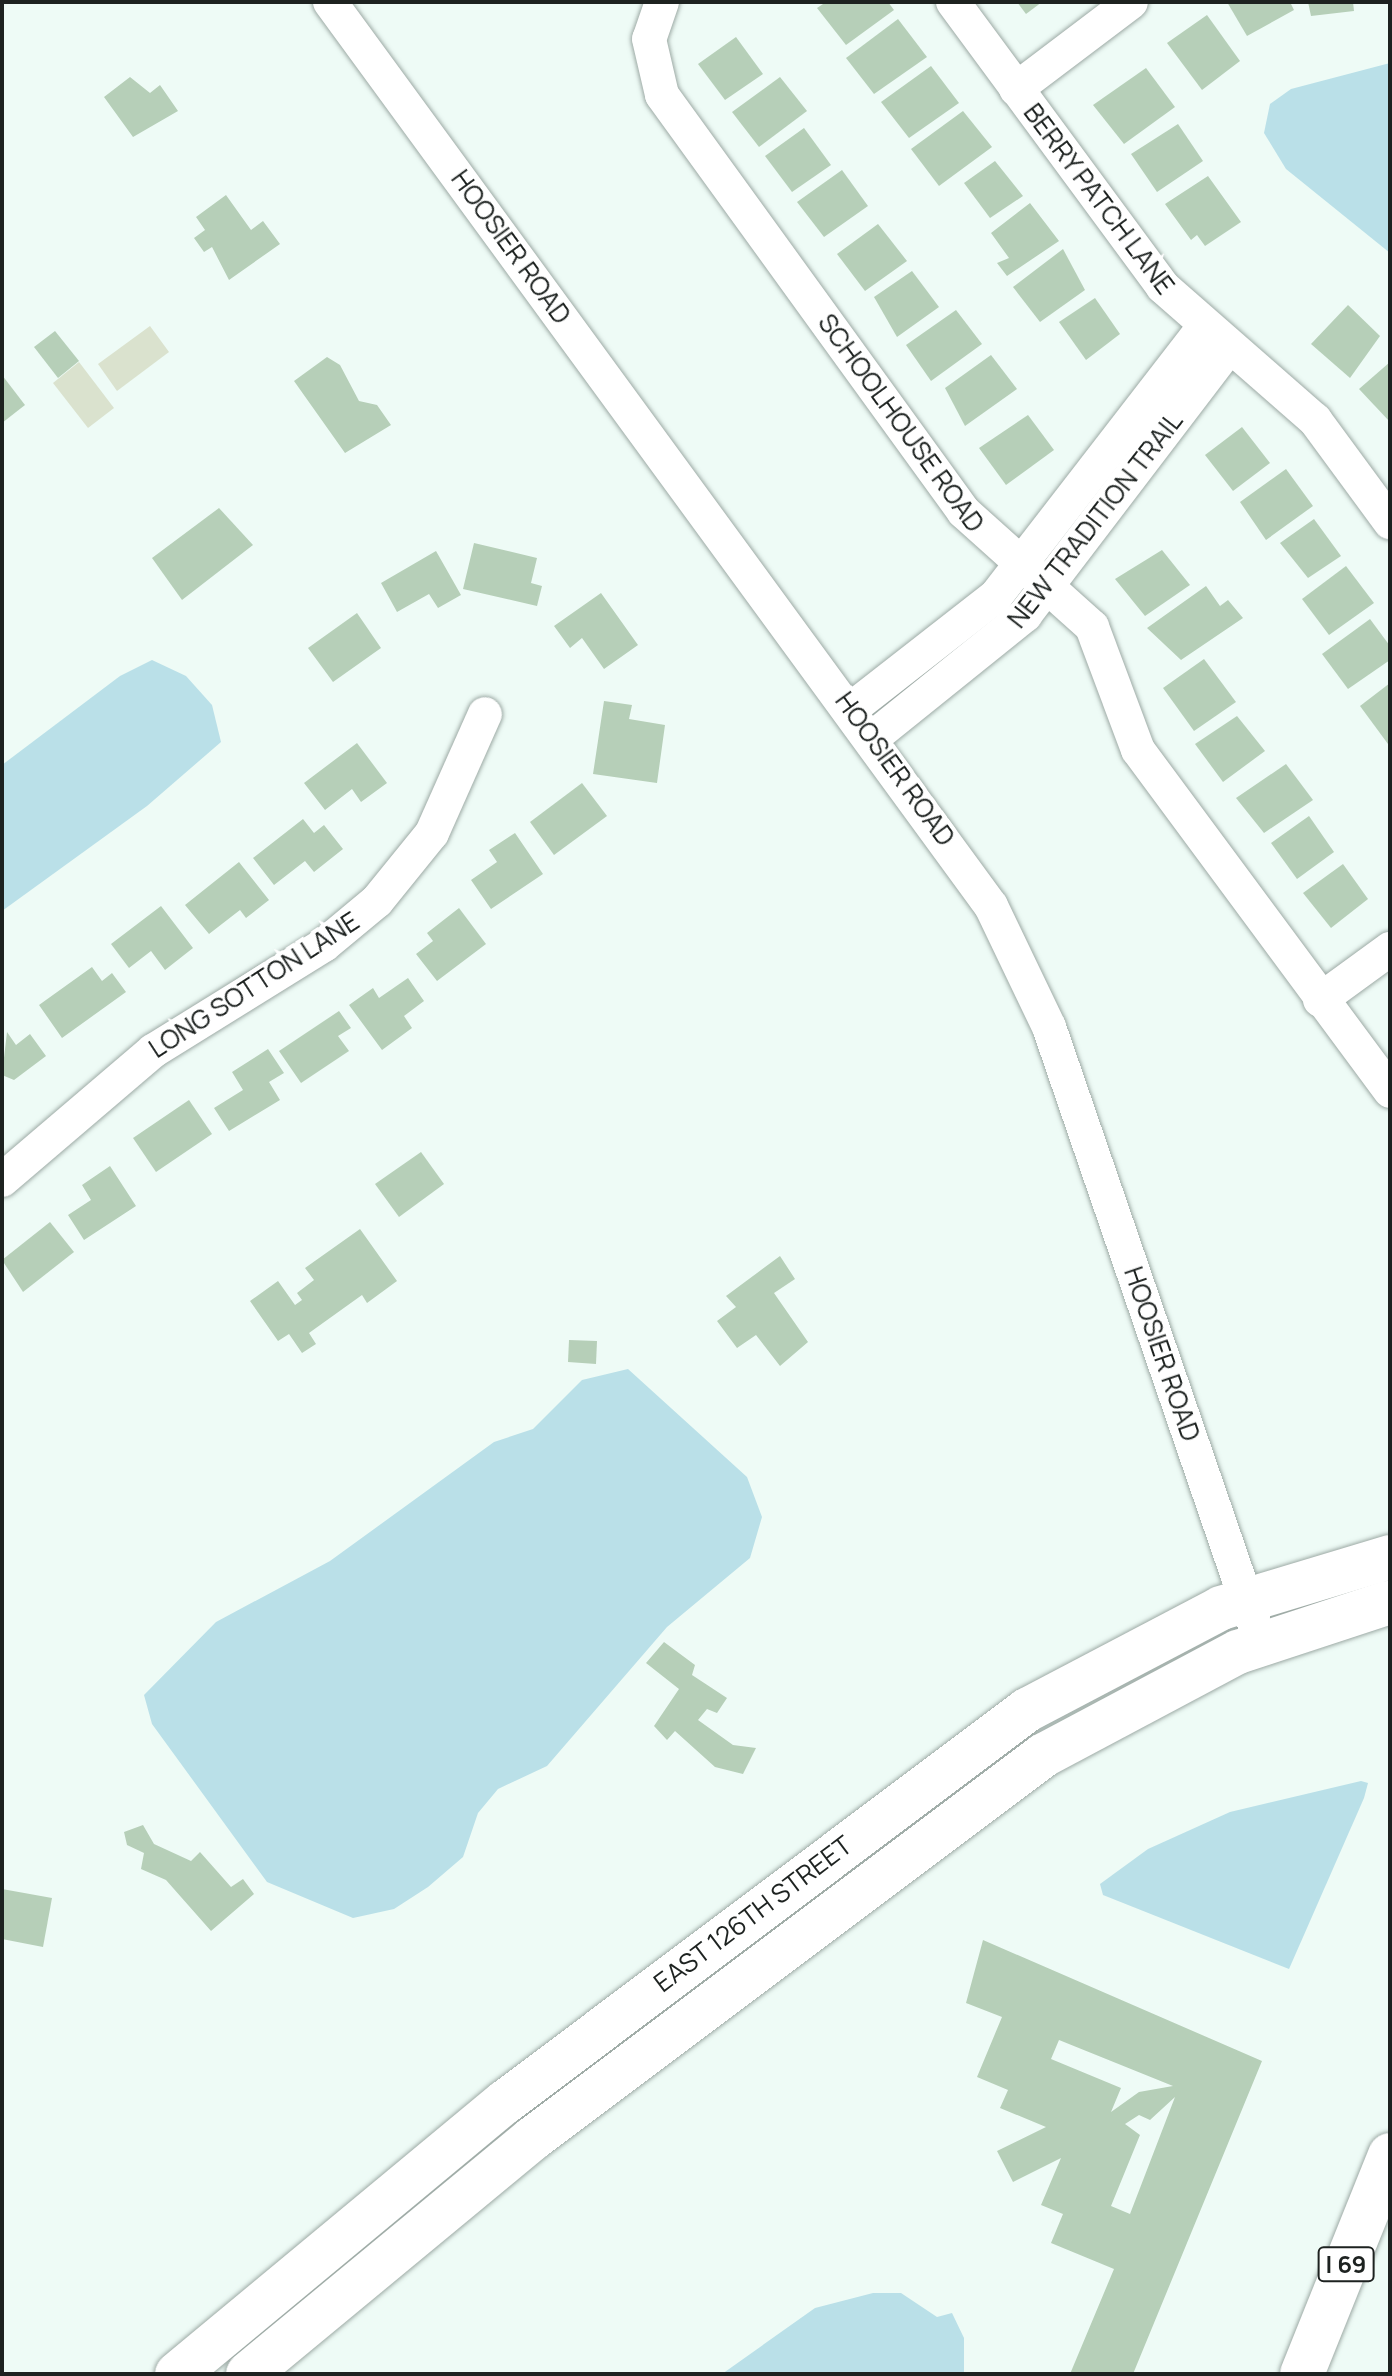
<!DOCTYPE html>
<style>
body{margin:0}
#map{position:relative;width:1392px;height:2376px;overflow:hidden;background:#eefbf6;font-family:Manrope,sans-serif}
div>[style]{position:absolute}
.green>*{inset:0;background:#dae2ce}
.water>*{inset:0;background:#bae0e8}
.building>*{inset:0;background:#b6cfb8}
.roads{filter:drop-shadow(0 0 2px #9daaa5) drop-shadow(0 0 2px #9daaa5)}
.minor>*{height:34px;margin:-17px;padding:0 17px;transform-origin:17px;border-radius:17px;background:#fff}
.major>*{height:44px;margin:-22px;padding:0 22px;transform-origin:22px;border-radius:22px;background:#fff}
.highway>*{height:44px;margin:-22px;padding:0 22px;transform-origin:22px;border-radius:22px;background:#fff}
span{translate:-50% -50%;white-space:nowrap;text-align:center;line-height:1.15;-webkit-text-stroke:8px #fff;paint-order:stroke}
.shield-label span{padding:2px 6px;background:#fff;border:2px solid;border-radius:6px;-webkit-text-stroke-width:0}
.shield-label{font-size:24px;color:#1d2220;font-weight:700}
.street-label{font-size:26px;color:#1d2220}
.frame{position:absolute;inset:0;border:4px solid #1d2220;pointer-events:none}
</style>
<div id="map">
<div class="green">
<div style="clip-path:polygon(150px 326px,169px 352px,117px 391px,98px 364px)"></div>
<div style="clip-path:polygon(79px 362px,114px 408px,88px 428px,53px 383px)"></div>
</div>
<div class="water">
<div style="clip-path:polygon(1390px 63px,1390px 253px,1286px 169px,1264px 133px,1270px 104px,1291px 89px)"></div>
<div style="clip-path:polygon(152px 660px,186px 676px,212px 705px,221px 742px,147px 806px,2px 911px,2px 765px,120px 676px)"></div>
<div style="clip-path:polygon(628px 1369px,747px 1477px,762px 1517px,750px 1558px,667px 1627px,547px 1766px,498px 1789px,478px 1813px,463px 1857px,428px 1887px,394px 1909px,353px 1918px,267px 1882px,152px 1724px,144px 1695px,216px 1622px,330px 1561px,494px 1442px,533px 1429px,582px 1380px)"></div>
<div style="clip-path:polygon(1361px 1781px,1368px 1783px,1364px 1798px,1289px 1969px,1103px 1895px,1100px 1884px,1148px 1849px,1230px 1812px)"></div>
<div style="clip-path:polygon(873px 2293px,901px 2293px,937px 2317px,952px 2313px,964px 2338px,964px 2374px,722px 2374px,815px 2308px)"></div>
</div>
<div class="building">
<div style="clip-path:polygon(826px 2px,888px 2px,894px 10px,846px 45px,817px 8px)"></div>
<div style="clip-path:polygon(1017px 2px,1042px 2px,1026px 14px)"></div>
<div style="clip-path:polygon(1227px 2px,1290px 2px,1294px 10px,1247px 36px)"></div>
<div style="clip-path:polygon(1308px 2px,1353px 2px,1354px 11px,1311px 16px)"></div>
<div style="clip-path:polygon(1207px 15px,1240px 61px,1202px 90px,1167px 43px)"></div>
<div style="clip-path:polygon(898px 19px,927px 57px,874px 94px,846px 58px)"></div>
<div style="clip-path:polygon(736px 37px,763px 74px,725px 100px,698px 64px)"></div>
<div style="clip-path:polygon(931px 66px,959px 103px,909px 138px,881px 102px)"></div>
<div style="clip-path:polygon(1146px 68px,1175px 107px,1124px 144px,1093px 105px)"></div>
<div style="clip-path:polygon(130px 77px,150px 93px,160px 85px,178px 111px,133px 137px,104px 97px)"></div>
<div style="clip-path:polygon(780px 77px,807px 111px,759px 147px,732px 112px)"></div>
<div style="clip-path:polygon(963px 111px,992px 147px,939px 186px,911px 149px)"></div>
<div style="clip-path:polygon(1178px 124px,1203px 161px,1157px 192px,1131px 154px)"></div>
<div style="clip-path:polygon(804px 128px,831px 165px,792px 192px,765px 156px)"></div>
<div style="clip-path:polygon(995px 161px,1023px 196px,990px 218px,964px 183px)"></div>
<div style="clip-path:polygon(842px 170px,868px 206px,824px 237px,797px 202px)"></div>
<div style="clip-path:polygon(1208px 176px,1241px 222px,1205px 246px,1197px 235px,1191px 240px,1165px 204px)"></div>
<div style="clip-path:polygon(226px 195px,251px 230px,263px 221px,280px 244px,229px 280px,212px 247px,204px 252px,194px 238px,205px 230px,196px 217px)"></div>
<div style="clip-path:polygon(1030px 203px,1059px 241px,1007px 276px,997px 263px,1009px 258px,991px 233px)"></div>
<div style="clip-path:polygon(878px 224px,907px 261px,865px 291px,837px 254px)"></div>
<div style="clip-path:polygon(1063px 249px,1085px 290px,1040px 322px,1013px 287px)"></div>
<div style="clip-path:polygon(912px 271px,939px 307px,897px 337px,874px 297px)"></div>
<div style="clip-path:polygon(1095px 298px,1120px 334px,1086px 360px,1059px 322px)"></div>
<div style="clip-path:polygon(1348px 305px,1380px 336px,1350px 378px,1311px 344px)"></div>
<div style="clip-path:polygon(956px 310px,982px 344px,931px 381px,906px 345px)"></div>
<div style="clip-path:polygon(55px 331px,79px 361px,58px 378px,34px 347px)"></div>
<div style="clip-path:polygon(991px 355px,1017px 389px,965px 426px,945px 388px)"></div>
<div style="clip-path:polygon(327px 357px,340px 365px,359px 401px,377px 405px,391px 425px,345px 453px,294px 381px)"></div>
<div style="clip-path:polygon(1390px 362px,1390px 422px,1359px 389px)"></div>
<div style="clip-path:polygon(2px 375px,25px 405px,2px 423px)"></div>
<div style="clip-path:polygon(1028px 415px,1054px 450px,1006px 485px,979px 448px)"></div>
<div style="clip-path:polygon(1242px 427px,1270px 463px,1233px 491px,1205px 455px)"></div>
<div style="clip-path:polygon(1286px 469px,1313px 506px,1266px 540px,1240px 502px)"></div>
<div style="clip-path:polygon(219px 508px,253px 545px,182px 600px,152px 558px)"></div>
<div style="clip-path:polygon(1314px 519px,1341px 556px,1308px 578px,1280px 543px)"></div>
<div style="clip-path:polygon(474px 543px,537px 558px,531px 583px,542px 586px,537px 606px,463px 589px)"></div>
<div style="clip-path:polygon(1162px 550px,1190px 585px,1145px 616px,1115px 579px)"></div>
<div style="clip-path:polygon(436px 551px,461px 595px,438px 608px,429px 594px,397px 612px,381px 583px)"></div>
<div style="clip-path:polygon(1346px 566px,1374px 603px,1329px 635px,1302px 599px)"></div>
<div style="clip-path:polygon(1206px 586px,1220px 606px,1228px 600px,1243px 618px,1181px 660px,1147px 628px)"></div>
<div style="clip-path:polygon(601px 593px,638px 645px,604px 669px,582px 638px,570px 648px,554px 626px)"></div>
<div style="clip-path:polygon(357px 613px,381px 648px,333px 682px,308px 648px)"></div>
<div style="clip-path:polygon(1370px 619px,1390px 646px,1390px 660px,1348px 689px,1322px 654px)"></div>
<div style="clip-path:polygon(1204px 659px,1236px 702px,1194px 731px,1163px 688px)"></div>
<div style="clip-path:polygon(1390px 683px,1390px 743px,1388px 744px,1360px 706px)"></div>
<div style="clip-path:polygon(604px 701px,632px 705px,629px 719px,665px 725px,657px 783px,593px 774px)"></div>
<div style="clip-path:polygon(1237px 716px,1265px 751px,1223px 782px,1195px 744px)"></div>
<div style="clip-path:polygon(357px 743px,387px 783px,361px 802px,352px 789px,325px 810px,304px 783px)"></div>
<div style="clip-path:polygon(1286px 764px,1313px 800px,1264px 833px,1236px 798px)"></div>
<div style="clip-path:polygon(582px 783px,607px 816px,554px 855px,530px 822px)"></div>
<div style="clip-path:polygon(1309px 816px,1334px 852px,1297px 879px,1271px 843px)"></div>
<div style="clip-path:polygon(303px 819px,314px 833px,324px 825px,343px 849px,314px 872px,305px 861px,274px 885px,253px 858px)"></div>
<div style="clip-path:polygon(515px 833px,543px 874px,491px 909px,471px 880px,497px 862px,489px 850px)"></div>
<div style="clip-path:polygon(239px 862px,269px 900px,246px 918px,240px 910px,209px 934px,185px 905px)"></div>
<div style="clip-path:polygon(1343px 864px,1368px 899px,1331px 928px,1303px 893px)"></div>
<div style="clip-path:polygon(161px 906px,193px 948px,165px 970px,151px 951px,129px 968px,111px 944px)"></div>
<div style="clip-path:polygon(459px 908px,486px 944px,437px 981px,416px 954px,433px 941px,427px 933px)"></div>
<div style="clip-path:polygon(92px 967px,102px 981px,112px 973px,126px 992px,62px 1038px,39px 1005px)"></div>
<div style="clip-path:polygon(408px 978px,424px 1001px,404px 1016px,412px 1028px,382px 1050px,349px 1005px,373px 988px,379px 998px)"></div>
<div style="clip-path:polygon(339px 1011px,351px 1028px,338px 1036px,349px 1051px,301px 1083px,279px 1051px)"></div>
<div style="clip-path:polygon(7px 1032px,16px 1045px,30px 1034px,46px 1056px,14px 1080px,2px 1075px)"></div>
<div style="clip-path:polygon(268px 1049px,284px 1073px,269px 1082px,280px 1100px,229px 1131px,214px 1108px,243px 1090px,232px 1072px)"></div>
<div style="clip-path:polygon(189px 1100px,212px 1134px,156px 1172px,133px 1138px)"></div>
<div style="clip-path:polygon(421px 1152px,444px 1184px,399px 1217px,375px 1184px)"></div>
<div style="clip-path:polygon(110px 1166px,136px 1206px,84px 1240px,68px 1215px,91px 1200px,82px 1185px)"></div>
<div style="clip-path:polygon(50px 1222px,74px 1252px,23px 1292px,2px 1260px)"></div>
<div style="clip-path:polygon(360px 1229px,397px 1281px,367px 1303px,362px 1295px,309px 1333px,316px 1344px,302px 1353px,289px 1334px,278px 1341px,250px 1301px,278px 1281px,295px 1305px,302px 1300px,297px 1293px,314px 1280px,305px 1268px)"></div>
<div style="clip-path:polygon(780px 1256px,795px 1279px,774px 1293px,808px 1342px,780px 1366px,756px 1335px,737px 1348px,717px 1321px,736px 1307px,726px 1296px)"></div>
<div style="clip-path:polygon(569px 1340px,597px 1341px,596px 1364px,568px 1362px)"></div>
<div style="clip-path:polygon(664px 1642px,695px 1665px,692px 1675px,727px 1698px,717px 1713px,707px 1709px,698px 1720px,733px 1745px,756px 1748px,743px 1774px,715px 1767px,675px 1731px,667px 1740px,654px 1726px,679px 1689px,646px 1663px)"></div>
<div style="clip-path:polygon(143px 1825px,154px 1844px,191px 1861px,200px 1852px,231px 1887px,243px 1879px,254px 1894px,211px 1931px,166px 1880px,141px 1869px,144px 1853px,127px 1845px,124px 1832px)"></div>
<div style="clip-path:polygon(2px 1889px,52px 1898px,43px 1947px,2px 1939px)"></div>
<div style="clip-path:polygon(evenodd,983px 1940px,1262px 2061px,1133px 2374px,1070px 2374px,1114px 2269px,1051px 2243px,1063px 2214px,1041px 2205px,1061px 2158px,1013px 2182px,997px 2151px,1046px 2127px,1000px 2108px,1008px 2090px,977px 2077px,1002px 2017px,966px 2003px,983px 1940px,1059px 2040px,1173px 2086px,1139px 2092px,1111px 2112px,1121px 2088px,1051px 2059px,1059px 2040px,983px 1940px,1175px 2097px,1130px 2214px,1111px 2206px,1140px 2135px,1125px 2124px,1139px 2115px,1150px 2120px,1175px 2097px)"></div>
</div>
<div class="roads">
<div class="minor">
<div style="left:330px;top:2px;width:1120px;rotate:53.83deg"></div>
<div style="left:991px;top:906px;width:134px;rotate:64.4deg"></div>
<div style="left:1049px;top:1027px;width:630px;rotate:71.02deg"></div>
<div style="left:662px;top:2px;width:39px;rotate:109deg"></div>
<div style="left:649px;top:39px;width:57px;rotate:76.9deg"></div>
<div style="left:662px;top:95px;width:515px;rotate:54.09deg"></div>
<div style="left:964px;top:512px;width:172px;rotate:41.9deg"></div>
<div style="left:1092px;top:627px;width:131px;rotate:69.5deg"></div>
<div style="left:1138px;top:750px;width:424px;rotate:53.5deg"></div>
<div style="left:953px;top:2px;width:354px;rotate:53.6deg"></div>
<div style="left:1163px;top:287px;width:202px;rotate:41.2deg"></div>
<div style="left:1315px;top:420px;width:127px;rotate:53.7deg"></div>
<div style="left:1016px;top:89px;width:144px;rotate:-37.1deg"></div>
<div style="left:850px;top:710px;width:185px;rotate:-38deg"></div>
<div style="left:996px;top:596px;width:339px;rotate:-52.3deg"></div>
<div style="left:871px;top:739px;width:198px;rotate:-38.8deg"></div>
<div style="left:1025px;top:615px;width:337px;rotate:-52.7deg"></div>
<div style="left:1320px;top:1000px;width:87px;rotate:-36.1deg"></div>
<div style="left:2px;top:1180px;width:199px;rotate:-40.5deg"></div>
<div style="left:153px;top:1051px;width:201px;rotate:-31.8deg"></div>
<div style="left:324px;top:945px;width:69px;rotate:-39.7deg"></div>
<div style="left:377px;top:901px;width:87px;rotate:-51deg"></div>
<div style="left:432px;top:833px;width:130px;rotate:-66deg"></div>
</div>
<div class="major">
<div style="left:177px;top:2374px;width:426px;rotate:-39.7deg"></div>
<div style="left:505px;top:2102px;width:653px;rotate:-36.91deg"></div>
<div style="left:1027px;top:1710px;width:219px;rotate:-27.7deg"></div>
<div style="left:1221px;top:1608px;width:177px;rotate:-16.8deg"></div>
<div style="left:248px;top:2374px;width:369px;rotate:-39.6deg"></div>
<div style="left:532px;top:2139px;width:640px;rotate:-36.87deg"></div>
<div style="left:1044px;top:1755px;width:220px;rotate:-28deg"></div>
<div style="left:1238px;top:1652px;width:160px;rotate:-18.2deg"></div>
</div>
<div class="highway">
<div style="left:1302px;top:2374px;width:236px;rotate:-68.1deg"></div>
</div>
</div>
<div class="shield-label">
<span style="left:1346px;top:2264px">I 69</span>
</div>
<div class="street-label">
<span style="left:1099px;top:199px;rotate:53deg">BERRY PATCH LANE</span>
<span style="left:511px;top:247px;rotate:54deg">HOOSIER ROAD</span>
<span style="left:901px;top:423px;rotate:54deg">SCHOOLHOUSE ROAD</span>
<span style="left:1095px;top:520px;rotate:-52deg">NEW TRADITION TRAIL</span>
<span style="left:895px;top:769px;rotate:54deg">HOOSIER ROAD</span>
<span style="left:254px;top:985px;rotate:-33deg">LONG SOTTON LANE</span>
<span style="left:1162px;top:1354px;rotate:71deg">HOOSIER ROAD</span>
<span style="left:753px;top:1914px;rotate:-37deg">EAST 126TH STREET</span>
</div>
<div class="frame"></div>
</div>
